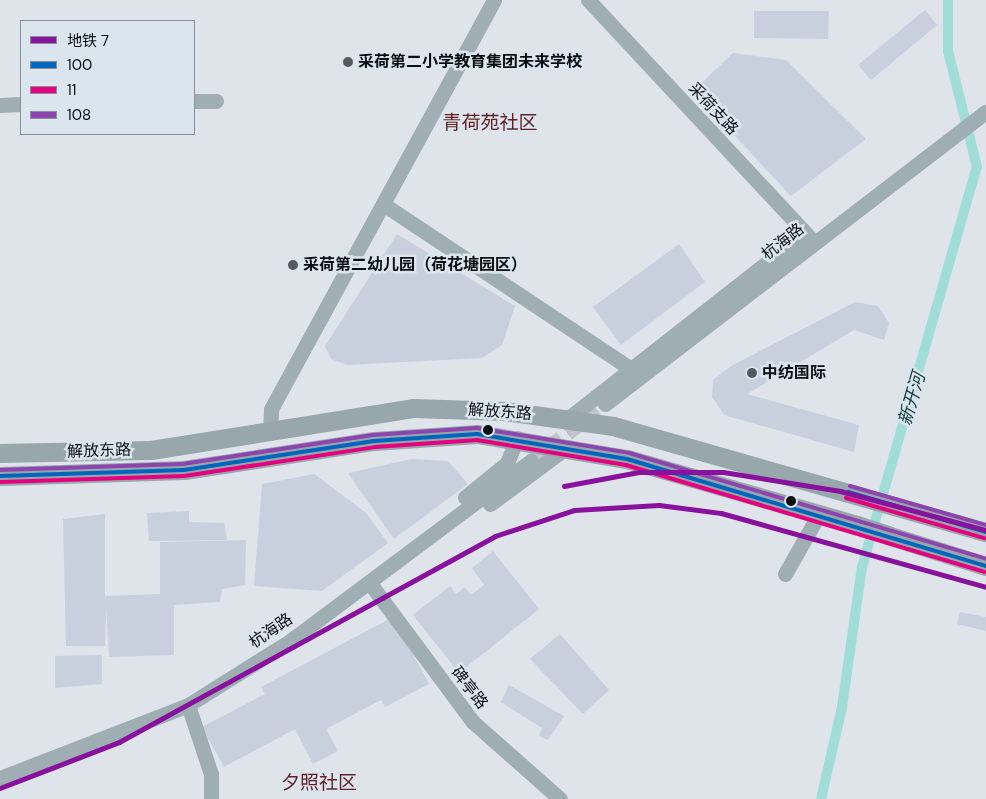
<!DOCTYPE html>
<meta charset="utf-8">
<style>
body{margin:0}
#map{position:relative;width:986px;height:799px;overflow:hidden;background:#dee4ea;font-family:"DM Sans","Noto Sans SC",sans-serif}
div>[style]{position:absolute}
.canal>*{height:10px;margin:-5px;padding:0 5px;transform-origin:5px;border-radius:5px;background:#9fddd6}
.building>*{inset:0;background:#c8d0dd}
.minor-tunnel>*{height:15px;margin-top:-7.5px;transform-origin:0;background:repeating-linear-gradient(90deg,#bec4ca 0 15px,transparent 0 23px)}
.minor>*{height:15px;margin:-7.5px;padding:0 7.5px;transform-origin:7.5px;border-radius:7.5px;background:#9eaeb3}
.major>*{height:19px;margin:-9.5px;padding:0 9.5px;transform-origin:9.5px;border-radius:9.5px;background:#97a7ac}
.major-bridge>*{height:19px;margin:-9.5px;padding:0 9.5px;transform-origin:9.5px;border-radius:9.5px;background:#97a7ac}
.bus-1>*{height:4px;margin:-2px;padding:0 2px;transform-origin:2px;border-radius:2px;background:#0065bd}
.bus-2>*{height:4px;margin:-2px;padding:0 2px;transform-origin:2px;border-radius:2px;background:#e5007d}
.bus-3>*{height:4px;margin:-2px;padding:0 2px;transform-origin:2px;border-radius:2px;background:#8e44ad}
.metro-1>*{height:5px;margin:-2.5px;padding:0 2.5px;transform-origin:2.5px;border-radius:2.5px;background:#88129e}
.dots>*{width:14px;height:14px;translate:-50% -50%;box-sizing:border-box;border:2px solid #dae5ee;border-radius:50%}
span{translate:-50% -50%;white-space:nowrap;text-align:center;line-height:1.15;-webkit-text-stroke:5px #dae5ee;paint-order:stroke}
.poi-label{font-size:16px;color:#0c0f12;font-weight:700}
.left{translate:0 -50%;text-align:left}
.street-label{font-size:16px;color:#0c0f12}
.water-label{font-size:18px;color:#143c37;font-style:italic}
.quarter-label{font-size:19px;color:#651f23}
.legend{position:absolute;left:20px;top:20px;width:175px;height:115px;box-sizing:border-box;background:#dae5ee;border:1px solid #888f96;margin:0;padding:6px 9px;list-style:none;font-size:15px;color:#0c0f12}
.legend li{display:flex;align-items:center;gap:10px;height:25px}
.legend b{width:25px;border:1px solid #888f96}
</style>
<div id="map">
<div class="canal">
<div style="left:821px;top:799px;width:94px;rotate:-77.1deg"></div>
<div style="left:842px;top:707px;width:141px;rotate:-81.9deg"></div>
<div style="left:862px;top:567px;width:416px;rotate:-74deg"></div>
<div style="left:977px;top:167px;width:120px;rotate:-104deg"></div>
<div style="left:948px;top:51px;width:51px;rotate:-90deg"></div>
</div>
<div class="building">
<div style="clip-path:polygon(925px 10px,937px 25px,871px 80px,858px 65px)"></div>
<div style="clip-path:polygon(754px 11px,829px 11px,828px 39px,754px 38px)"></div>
<div style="clip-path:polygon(733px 53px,786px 60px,866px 139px,791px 196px,693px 91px)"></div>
<div style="clip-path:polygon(397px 234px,515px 306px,502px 345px,482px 358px,347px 365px,331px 359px,325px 346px)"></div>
<div style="clip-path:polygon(679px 244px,705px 282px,621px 345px,593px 307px)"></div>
<div style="clip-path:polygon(855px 302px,878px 306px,889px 323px,884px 340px,854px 330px,747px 394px,859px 425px,854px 452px,724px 415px,712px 397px,713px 380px,731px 366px)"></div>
<div style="clip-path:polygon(412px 459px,448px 461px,468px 484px,394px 539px,348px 473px)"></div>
<div style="clip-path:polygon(314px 474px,366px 513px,388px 543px,322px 591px,254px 586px,262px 484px)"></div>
<div style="clip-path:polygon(189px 511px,189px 522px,224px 523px,227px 540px,149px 541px,147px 513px)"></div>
<div style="clip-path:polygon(105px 514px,105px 596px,160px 594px,160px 542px,246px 540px,245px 585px,222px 589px,220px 602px,174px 605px,174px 655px,109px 657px,106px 605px,105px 646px,66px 646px,63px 519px)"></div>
<div style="clip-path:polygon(493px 551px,539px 609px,459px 673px,413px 615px,450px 586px,456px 594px,465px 587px,471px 595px,484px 585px,472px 568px)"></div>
<div style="clip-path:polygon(960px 612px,986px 617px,986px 631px,957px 624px)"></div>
<div style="clip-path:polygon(393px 617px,429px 684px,385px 707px,381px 700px,326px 729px,338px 751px,313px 764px,295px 729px,224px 767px,202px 727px,265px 694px,261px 687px)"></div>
<div style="clip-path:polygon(560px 634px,609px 690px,583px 714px,530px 659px)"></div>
<div style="clip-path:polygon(102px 655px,102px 684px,55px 688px,55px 656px)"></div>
<div style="clip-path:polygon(509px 685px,564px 716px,548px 740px,539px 736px,542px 728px,501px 702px)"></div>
</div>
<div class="minor-tunnel">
<div style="left:531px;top:461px;width:93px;rotate:-37.6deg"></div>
</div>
<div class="minor">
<div style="left:194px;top:101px;width:22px"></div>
<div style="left:0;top:105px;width:21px;rotate:-3deg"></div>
<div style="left:383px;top:204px;width:298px;rotate:33.6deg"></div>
<div style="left:605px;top:404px;width:480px;rotate:-37.5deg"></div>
<div style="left:570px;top:417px;width:264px;rotate:-38.1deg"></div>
<div style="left:778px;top:254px;width:37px;rotate:-20deg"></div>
<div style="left:813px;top:241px;width:330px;rotate:-133deg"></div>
<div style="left:270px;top:431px;width:22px;rotate:-87deg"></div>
<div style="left:271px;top:409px;width:466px;rotate:-61.4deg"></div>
<div style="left:465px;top:497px;width:54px;rotate:-39deg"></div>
<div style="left:507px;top:463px;width:27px;rotate:-68deg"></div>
<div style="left:490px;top:504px;width:96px;rotate:-36.5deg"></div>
<div style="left:785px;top:574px;width:69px;rotate:-60.5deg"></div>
<div style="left:369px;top:582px;width:174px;rotate:53.4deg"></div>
<div style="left:473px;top:722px;width:116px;rotate:41.5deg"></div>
<div style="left:188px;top:705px;width:73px;rotate:71.6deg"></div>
<div style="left:211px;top:774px;width:25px;rotate:90deg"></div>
<div style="left:0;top:778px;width:202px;rotate:-21.2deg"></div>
<div style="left:188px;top:705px;width:120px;rotate:-32.1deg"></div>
<div style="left:290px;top:641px;width:301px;rotate:-36.8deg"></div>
</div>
<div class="major">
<div style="left:0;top:453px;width:151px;rotate:-1.1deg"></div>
<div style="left:151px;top:450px;width:265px;rotate:-9.1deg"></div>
<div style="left:413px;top:408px;width:92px;rotate:1.9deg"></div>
<div style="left:505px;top:411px;width:109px;rotate:7.9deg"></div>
<div style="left:613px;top:426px;width:388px;rotate:15.9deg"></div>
<div style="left:0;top:476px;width:184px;rotate:-1.9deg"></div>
<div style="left:184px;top:470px;width:192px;rotate:-8.7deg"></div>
<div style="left:374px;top:441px;width:103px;rotate:-3.9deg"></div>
<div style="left:477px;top:434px;width:152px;rotate:9.5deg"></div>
<div style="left:627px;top:459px;width:239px;rotate:16deg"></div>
<div style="left:887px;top:535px;width:104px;rotate:17.4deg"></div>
</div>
<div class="major-bridge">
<div style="left:857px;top:525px;width:32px;rotate:18deg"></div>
</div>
<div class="bus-1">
<div style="left:0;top:476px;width:184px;rotate:-1.9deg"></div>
<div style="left:184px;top:470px;width:192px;rotate:-8.7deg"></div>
<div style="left:374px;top:441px;width:103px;rotate:-3.9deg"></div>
<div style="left:477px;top:434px;width:152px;rotate:9.5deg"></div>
<div style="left:627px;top:459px;width:375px;rotate:16.6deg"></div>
<div style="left:848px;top:492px;width:144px;rotate:16.2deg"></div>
</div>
<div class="bus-2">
<div style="left:0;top:482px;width:184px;rotate:-1.9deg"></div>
<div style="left:184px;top:476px;width:193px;rotate:-8.6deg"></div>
<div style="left:375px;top:447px;width:102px;rotate:-3.9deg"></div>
<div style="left:477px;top:440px;width:151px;rotate:9.5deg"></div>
<div style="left:626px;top:465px;width:374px;rotate:16.6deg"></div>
<div style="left:846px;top:498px;width:144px;rotate:16.2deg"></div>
</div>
<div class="bus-3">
<div style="left:0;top:470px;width:183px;rotate:-1.9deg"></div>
<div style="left:183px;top:464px;width:192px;rotate:-8.7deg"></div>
<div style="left:373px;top:435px;width:104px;rotate:-3.9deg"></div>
<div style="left:477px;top:428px;width:154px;rotate:9.3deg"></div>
<div style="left:629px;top:453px;width:372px;rotate:16.5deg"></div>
<div style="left:850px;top:486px;width:141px;rotate:16deg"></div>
</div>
<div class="metro-1">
<div style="left:564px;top:486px;width:76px;rotate:-10.6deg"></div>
<div style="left:639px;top:472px;width:84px"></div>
<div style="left:723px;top:472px;width:119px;rotate:9.2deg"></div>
<div style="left:840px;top:491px;width:151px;rotate:15deg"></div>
<div style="left:0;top:788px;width:128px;rotate:-21.1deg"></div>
<div style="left:119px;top:742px;width:429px;rotate:-28.7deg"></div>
<div style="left:495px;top:536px;width:83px;rotate:-18.2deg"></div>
<div style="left:574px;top:510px;width:85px;rotate:-3.4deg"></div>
<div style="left:659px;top:505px;width:63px;rotate:7.4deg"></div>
<div style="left:721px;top:513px;width:275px;rotate:15.6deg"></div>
</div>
<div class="dots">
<div style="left:348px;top:62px;background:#565a5e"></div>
<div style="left:293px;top:265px;background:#565a5e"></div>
<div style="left:752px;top:373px;background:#565a5e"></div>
<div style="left:488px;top:430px;background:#0c0f12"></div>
<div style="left:791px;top:501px;background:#0c0f12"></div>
</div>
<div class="poi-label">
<span class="left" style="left:358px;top:62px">采荷第二小学教育集团未来学校</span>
<span class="left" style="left:303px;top:265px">采荷第二幼儿园（荷花塘园区）</span>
<span class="left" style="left:762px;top:373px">中纺国际</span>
</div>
<div class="street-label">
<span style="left:713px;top:109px;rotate:47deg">采荷支路</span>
<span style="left:783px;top:242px;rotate:-38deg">杭海路</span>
<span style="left:500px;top:412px;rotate:4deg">解放东路</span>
<span style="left:99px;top:451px;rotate:-2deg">解放东路</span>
<span style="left:271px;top:631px;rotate:-34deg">杭海路</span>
<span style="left:469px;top:688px;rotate:52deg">碑亭路</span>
</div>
<div class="water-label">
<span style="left:912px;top:399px;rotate:-74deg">新开河</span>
</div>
<div class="quarter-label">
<span style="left:490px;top:123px">青荷苑社区</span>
<span style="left:319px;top:783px">夕照社区</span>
</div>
<ul class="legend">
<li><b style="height:6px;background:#88129e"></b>地铁 7</li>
<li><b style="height:6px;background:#0065bd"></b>100</li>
<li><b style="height:6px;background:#e5007d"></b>11</li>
<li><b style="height:6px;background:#8e44ad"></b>108</li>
</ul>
</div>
